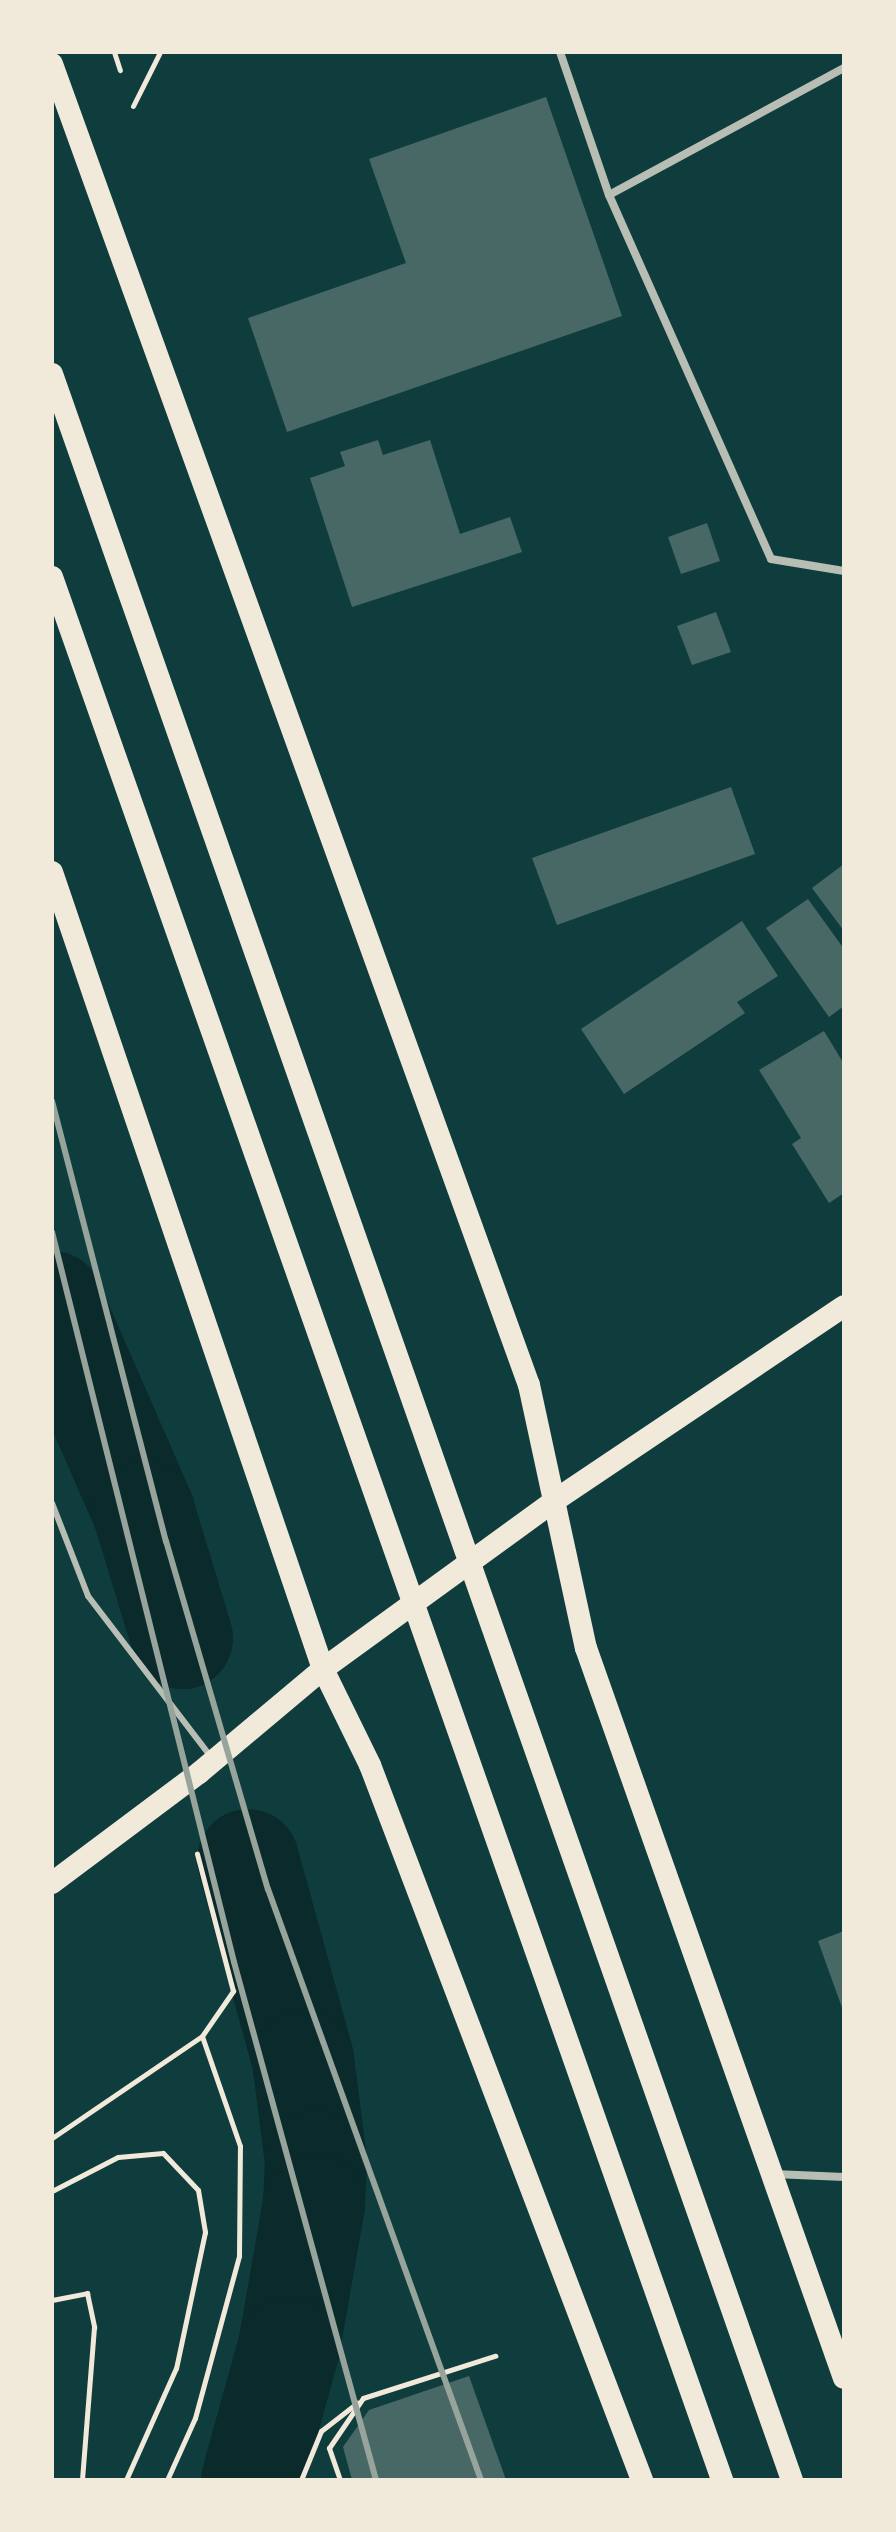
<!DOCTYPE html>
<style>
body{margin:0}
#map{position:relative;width:896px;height:2532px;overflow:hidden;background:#0f3d3e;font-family:"Archivo Narrow",sans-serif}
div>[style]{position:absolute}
.river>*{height:102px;margin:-51px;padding:0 51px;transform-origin:51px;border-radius:51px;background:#0a2a2b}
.building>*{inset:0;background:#486865}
.path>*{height:5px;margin:-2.5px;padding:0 2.5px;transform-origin:2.5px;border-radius:2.5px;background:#f1e9da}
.service>*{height:6px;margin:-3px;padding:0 3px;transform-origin:3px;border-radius:3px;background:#b8beb3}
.minor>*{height:8px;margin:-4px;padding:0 4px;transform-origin:4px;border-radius:4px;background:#b8beb3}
.trunk>*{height:22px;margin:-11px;padding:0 11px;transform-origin:11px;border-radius:11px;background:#f1e9da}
.rail>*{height:6px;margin:-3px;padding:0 3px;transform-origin:3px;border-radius:3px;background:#97a49c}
span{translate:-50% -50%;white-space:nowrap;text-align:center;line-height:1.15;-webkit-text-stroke:7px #f1e9da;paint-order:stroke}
.frame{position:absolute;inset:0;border:54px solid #f1e9da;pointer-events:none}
</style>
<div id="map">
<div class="river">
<div style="left:52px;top:1302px;width:230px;rotate:66.4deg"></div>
<div style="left:144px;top:1513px;width:131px;rotate:73.1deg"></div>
<div style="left:248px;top:1860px;width:207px;rotate:74.6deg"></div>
<div style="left:303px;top:2060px;width:103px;rotate:82.7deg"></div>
<div style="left:316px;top:2162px;width:42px;rotate:92.7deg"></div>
<div style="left:314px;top:2204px;width:145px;rotate:99.9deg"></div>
<div style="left:289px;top:2347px;width:138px;rotate:105.5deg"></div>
</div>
<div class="building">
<div style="clip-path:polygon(546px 97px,622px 316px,287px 432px,248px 318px,406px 263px,369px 159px)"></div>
<div style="clip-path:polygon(378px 440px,383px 455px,430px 440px,460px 534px,510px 517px,522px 552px,352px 607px,310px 478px,345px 466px,340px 452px)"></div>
<div style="clip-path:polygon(707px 523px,720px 561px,681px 574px,668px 537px)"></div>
<div style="clip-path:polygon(716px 612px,731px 652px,692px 665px,677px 626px)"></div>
<div style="clip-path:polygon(731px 787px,755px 854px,557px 925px,532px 858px)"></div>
<div style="clip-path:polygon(844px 864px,844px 931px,812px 888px)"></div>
<div style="clip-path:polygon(808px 899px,844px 949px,844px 1006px,829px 1017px,766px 928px)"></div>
<div style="clip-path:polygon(742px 921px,778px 976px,737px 1002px,745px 1013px,624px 1094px,581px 1029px)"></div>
<div style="clip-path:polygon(824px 1031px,844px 1064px,844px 1193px,829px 1203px,792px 1144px,801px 1138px,759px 1070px)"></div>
<div style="clip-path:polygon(844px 1931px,844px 2013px,818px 1941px)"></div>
<div style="clip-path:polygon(469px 2376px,506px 2480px,352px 2480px,343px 2447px,369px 2410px)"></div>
</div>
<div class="path">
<div style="left:114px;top:52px;width:19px;rotate:72deg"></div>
<div style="left:133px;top:106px;width:60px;rotate:-63.4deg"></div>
<div style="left:52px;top:2138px;width:181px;rotate:-34.2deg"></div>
<div style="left:52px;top:2191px;width:74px;rotate:-27.3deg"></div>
<div style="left:118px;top:2157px;width:45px;rotate:-5.1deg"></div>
<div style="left:163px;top:2153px;width:51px;rotate:46.6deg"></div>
<div style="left:198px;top:2190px;width:43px;rotate:80.5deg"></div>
<div style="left:205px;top:2232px;width:139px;rotate:102deg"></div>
<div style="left:176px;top:2368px;width:123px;rotate:114.1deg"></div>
<div style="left:52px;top:2300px;width:36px;rotate:-11deg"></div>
<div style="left:87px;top:2293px;width:35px;rotate:78deg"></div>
<div style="left:94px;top:2327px;width:153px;rotate:94.5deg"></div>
<div style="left:167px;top:2480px;width:68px;rotate:-65.7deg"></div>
<div style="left:195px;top:2418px;width:168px;rotate:-74.8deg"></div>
<div style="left:239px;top:2256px;width:110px;rotate:-89.5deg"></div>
<div style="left:240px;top:2146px;width:116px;rotate:-109.1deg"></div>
<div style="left:202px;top:2036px;width:55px;rotate:-55.4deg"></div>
<div style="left:233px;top:1991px;width:142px;rotate:-104.7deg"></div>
<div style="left:301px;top:2480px;width:53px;rotate:-67.8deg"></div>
<div style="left:321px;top:2431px;width:46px;rotate:-37.9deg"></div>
<div style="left:340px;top:2480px;width:34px;rotate:-109deg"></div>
<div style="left:329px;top:2448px;width:60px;rotate:-55.8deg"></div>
<div style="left:363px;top:2398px;width:139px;rotate:-17.7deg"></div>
</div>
<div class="service">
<div style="left:52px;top:1503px;width:100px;rotate:68.8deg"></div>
<div style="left:88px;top:1596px;width:204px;rotate:52.6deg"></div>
</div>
<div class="minor">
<div style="left:560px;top:52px;width:151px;rotate:71.1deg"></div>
<div style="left:609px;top:195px;width:398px;rotate:66deg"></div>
<div style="left:771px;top:559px;width:74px;rotate:9.3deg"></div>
<div style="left:609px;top:195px;width:267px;rotate:-28.4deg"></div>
<div style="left:774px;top:2174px;width:70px;rotate:2.5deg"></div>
</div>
<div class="trunk">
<div style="left:52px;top:64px;width:1404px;rotate:70.15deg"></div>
<div style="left:529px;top:1385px;width:269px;rotate:77.8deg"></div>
<div style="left:586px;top:1648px;width:774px;rotate:70.54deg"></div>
<div style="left:52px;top:374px;width:2232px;rotate:70.64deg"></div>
<div style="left:52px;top:577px;width:2018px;rotate:70.6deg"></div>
<div style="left:52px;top:872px;width:842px;rotate:71.22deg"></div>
<div style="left:323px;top:1669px;width:107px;rotate:63.9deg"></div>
<div style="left:370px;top:1765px;width:765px;rotate:69.17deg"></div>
<div style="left:52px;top:1883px;width:184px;rotate:-36.8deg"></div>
<div style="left:199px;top:1773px;width:162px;rotate:-40deg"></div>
<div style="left:323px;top:1669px;width:286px;rotate:-36deg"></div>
<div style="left:554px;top:1501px;width:349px;rotate:-33.9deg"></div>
</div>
<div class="rail">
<div style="left:52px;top:1101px;width:455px;rotate:75.5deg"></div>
<div style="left:166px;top:1541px;width:363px;rotate:73.7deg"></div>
<div style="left:268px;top:1889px;width:628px;rotate:70.18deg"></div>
<div style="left:52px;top:1232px;width:752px;rotate:76deg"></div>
<div style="left:234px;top:1962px;width:537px;rotate:74.67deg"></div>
</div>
<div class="frame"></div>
</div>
